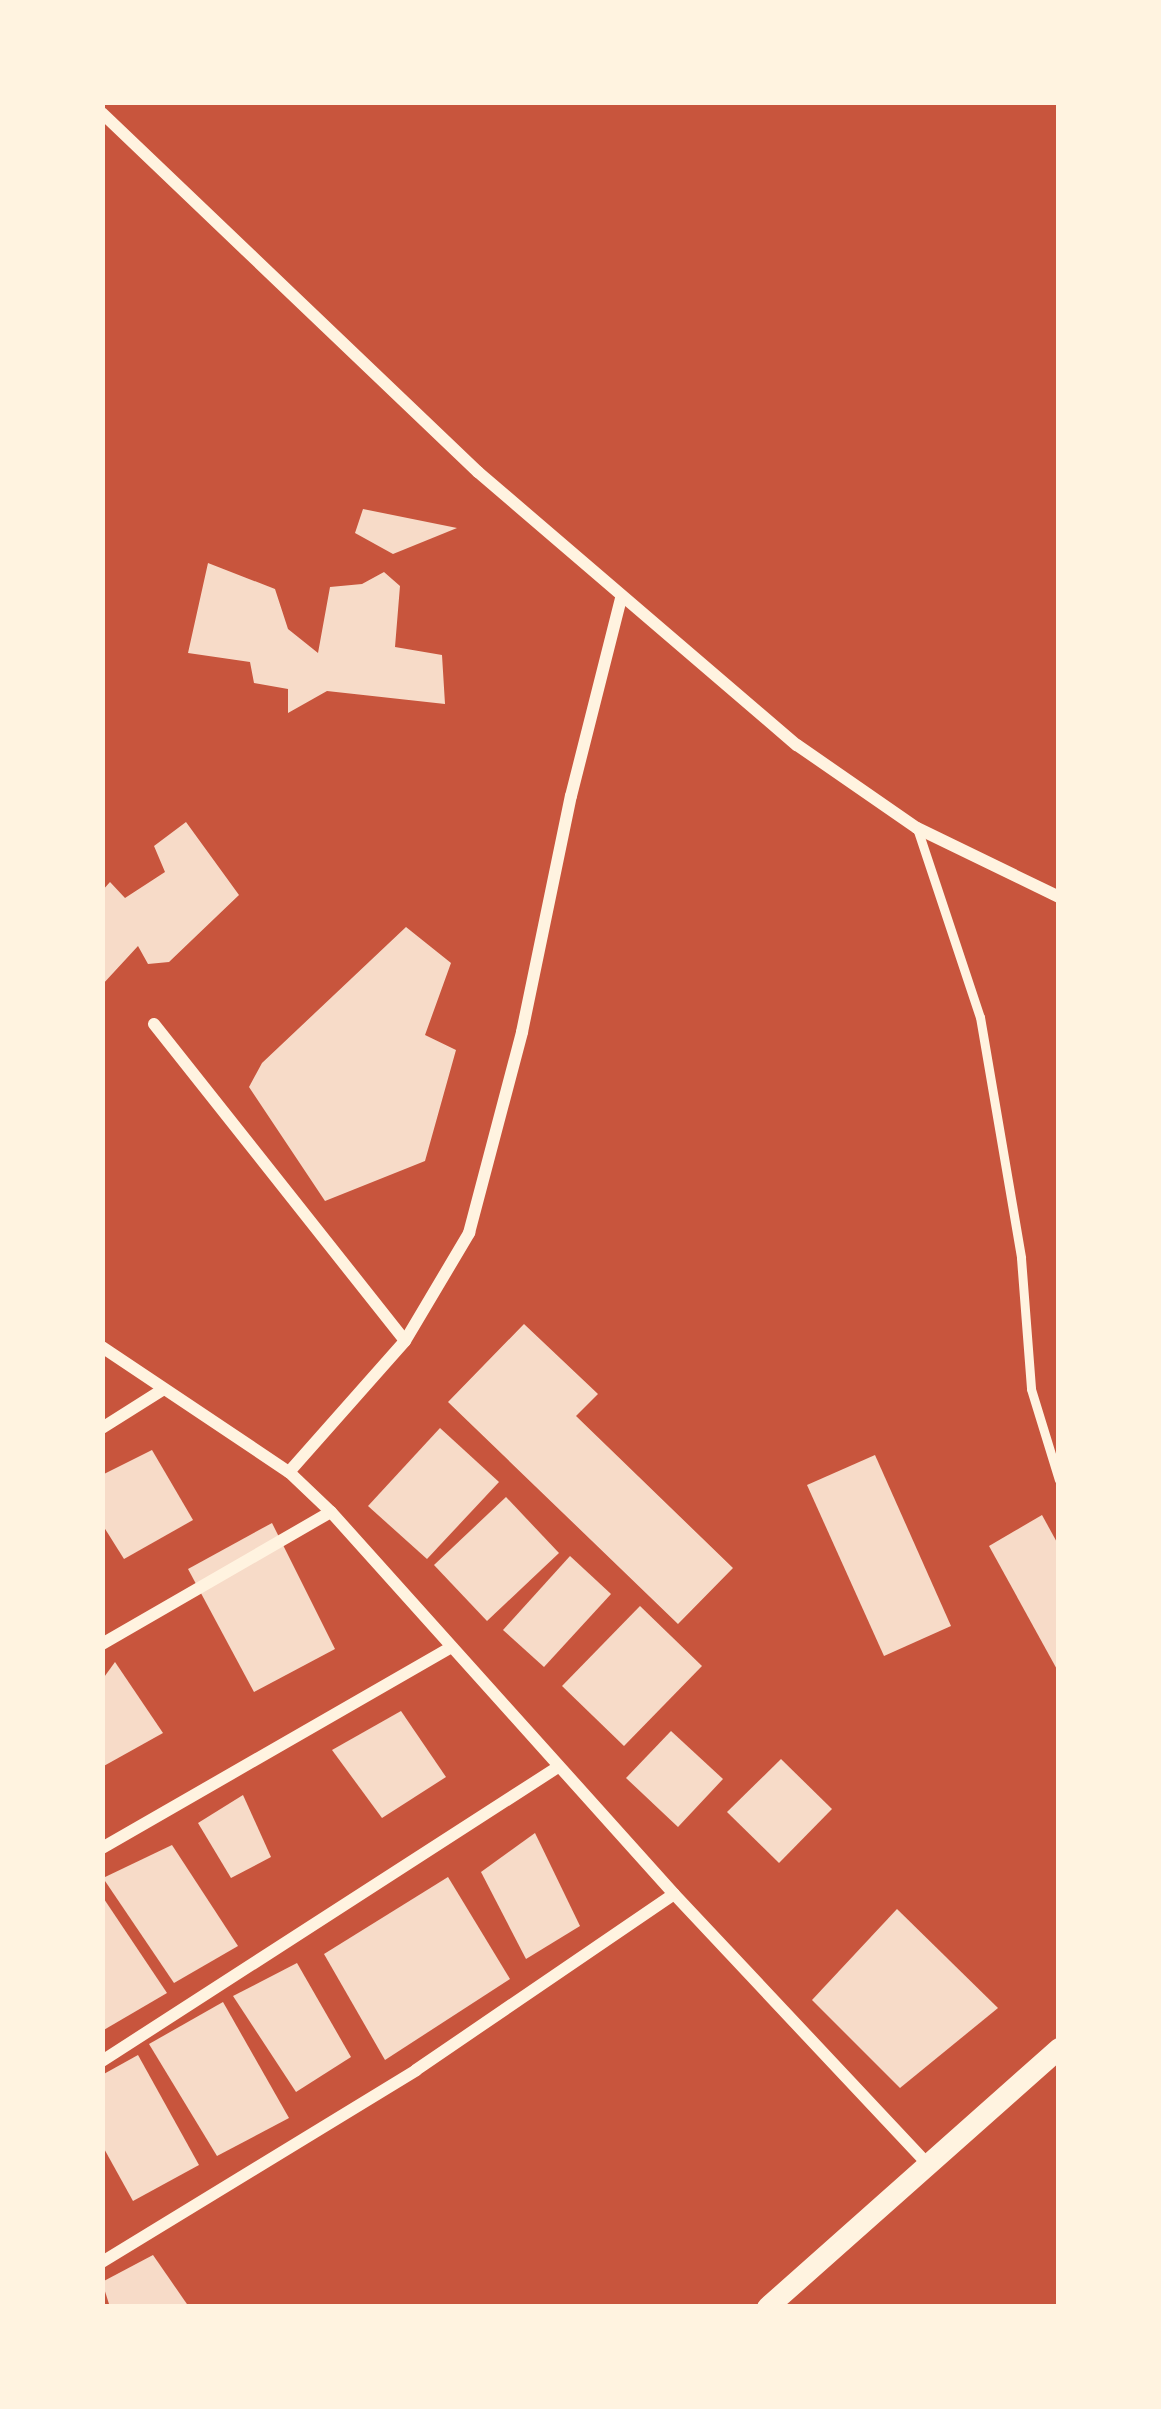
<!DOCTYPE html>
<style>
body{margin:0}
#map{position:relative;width:1161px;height:2409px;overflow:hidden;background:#c8553d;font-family:Spectral,serif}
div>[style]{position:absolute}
.building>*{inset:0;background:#f7dbc8}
.service>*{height:9px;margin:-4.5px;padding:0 4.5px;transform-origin:4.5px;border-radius:4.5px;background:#fff3e0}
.minor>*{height:12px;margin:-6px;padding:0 6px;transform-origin:6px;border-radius:6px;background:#fff3e0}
.tertiary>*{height:21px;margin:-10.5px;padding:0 10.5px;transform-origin:10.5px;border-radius:10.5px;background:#fff3e0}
span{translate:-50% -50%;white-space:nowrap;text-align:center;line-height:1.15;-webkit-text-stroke:9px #fff3e0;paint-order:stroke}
.frame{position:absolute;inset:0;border:105px solid #fff3e0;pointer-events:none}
</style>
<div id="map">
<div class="building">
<div style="clip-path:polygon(363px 509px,457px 528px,393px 554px,355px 533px)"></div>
<div style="clip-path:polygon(208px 563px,275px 589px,288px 629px,318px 653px,330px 587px,362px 584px,384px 572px,400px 586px,395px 647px,442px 655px,445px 704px,327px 691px,288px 713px,288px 689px,254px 683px,250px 662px,188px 653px)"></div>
<div style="clip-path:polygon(186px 822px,239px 895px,169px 962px,148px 964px,138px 946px,102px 985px,102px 891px,110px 882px,125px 898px,165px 872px,154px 846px)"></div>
<div style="clip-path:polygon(406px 927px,451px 963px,425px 1035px,456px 1050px,425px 1161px,325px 1201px,249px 1087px,262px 1063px)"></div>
<div style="clip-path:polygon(524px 1324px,598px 1394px,576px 1416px,733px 1568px,678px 1624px,448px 1402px)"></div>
<div style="clip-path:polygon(440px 1428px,499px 1482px,427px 1559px,368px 1506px)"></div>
<div style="clip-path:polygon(152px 1450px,193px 1520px,124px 1559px,102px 1524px,102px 1475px)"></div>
<div style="clip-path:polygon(875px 1455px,951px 1626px,884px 1656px,807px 1485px)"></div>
<div style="clip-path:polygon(506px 1497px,559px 1553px,487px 1621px,434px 1565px)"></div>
<div style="clip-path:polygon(1042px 1515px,1059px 1546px,1059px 1673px,989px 1546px)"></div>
<div style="clip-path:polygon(272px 1523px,335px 1649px,254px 1692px,188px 1569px)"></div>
<div style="clip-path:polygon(570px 1556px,611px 1594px,544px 1667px,503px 1630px)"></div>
<div style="clip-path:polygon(640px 1606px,702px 1666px,624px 1746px,562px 1686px)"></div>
<div style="clip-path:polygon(115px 1662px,163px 1733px,102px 1767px,102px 1680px)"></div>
<div style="clip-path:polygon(401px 1711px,446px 1777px,382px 1818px,332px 1750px)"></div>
<div style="clip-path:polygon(671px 1731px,723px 1779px,678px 1827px,626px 1778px)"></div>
<div style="clip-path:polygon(781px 1759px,832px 1809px,779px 1863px,727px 1812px)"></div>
<div style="clip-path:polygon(243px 1795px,271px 1857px,231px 1878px,198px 1823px)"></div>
<div style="clip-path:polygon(535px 1833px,580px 1926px,526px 1959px,481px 1872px)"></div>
<div style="clip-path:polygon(172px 1845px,238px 1946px,174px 1983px,103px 1878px)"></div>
<div style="clip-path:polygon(448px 1877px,510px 1979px,385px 2060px,324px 1954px)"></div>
<div style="clip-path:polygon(102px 1896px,167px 1993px,102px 2031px)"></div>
<div style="clip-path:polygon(897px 1909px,998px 2008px,900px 2088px,812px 2000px)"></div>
<div style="clip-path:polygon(297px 1963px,351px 2057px,296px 2092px,233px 1996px)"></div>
<div style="clip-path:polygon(223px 2002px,289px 2118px,217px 2156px,149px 2044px)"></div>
<div style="clip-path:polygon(138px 2055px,199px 2165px,133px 2201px,102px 2145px,102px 2075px)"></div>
<div style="clip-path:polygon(153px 2255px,189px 2307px,110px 2307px,102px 2282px)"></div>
</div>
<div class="service">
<div style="left:917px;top:828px;width:199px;rotate:71.6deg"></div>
<div style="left:980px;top:1017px;width:244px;rotate:80.3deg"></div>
<div style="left:1021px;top:1258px;width:131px;rotate:85.6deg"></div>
<div style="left:1031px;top:1389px;width:95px;rotate:72.9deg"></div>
</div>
<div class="minor">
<div style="left:102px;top:113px;width:520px;rotate:43.68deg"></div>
<div style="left:478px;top:472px;width:420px;rotate:40.6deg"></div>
<div style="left:797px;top:745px;width:146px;rotate:34.7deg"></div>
<div style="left:917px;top:828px;width:158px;rotate:25.9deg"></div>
<div style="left:154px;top:1024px;width:404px;rotate:51.6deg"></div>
<div style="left:102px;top:1347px;width:225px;rotate:33.8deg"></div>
<div style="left:289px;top:1472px;width:58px;rotate:43.6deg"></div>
<div style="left:331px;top:1512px;width:513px;rotate:48.08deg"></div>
<div style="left:674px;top:1894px;width:369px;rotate:46.8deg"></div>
<div style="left:102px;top:1428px;width:71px;rotate:-32.3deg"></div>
<div style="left:289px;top:1472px;width:175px;rotate:-48.5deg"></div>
<div style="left:405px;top:1341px;width:126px;rotate:-59.3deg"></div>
<div style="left:469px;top:1233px;width:208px;rotate:-75.2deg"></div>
<div style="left:522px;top:1032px;width:241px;rotate:-78.3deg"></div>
<div style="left:571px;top:796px;width:204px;rotate:-75.8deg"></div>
<div style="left:102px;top:1644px;width:264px;rotate:-30deg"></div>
<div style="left:102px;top:1848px;width:403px;rotate:-29.9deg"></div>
<div style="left:102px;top:2061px;width:543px;rotate:-32.81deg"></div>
<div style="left:102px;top:2262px;width:368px;rotate:-31.4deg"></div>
<div style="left:416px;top:2070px;width:312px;rotate:-34.3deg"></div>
</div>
<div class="tertiary">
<div style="left:767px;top:2307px;width:390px;rotate:-41.6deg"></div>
</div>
<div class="frame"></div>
</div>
